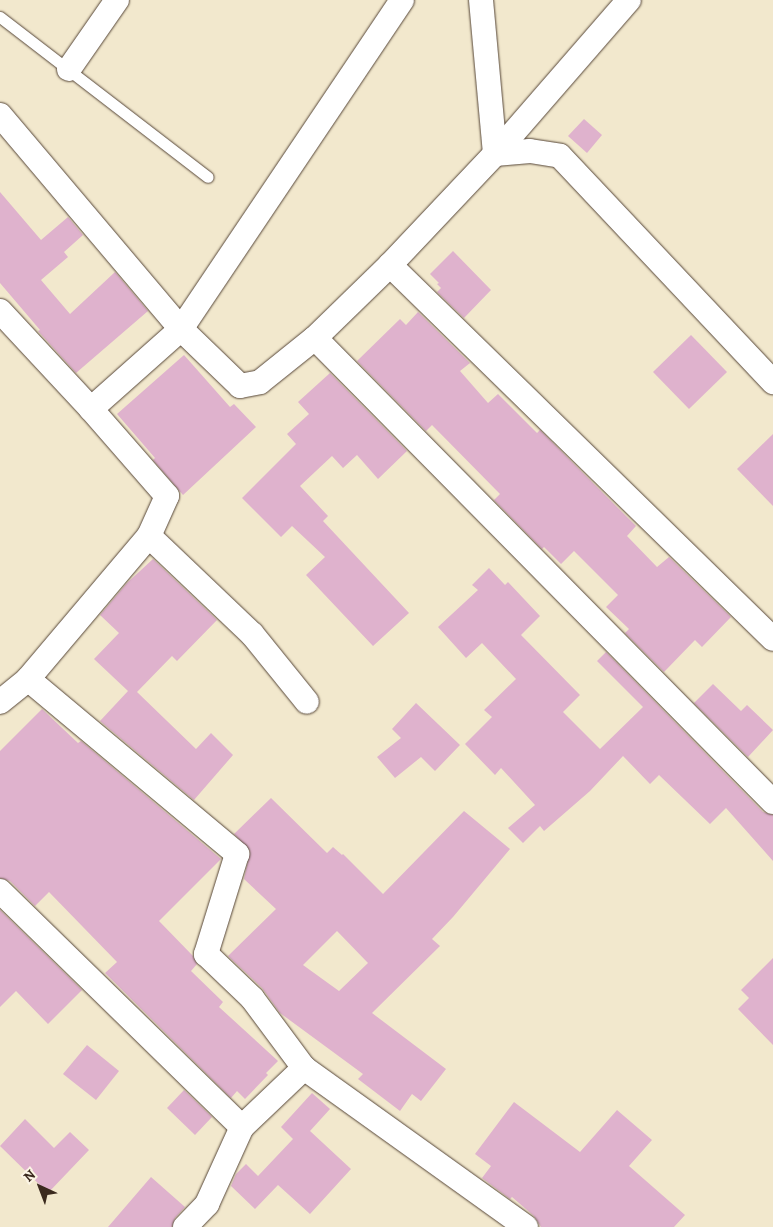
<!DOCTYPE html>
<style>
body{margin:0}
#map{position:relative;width:773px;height:1227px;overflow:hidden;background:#f2e8cd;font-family:Alegreya,serif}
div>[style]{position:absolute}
.building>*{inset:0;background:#dfb2cd}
.roads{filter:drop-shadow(0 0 1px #564638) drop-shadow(0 0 1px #564638)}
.service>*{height:11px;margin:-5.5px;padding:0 5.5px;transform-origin:5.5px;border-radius:5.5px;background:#fff}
.minor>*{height:24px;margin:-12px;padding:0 12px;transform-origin:12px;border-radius:12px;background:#fff}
span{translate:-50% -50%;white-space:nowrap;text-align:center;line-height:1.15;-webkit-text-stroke:4.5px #fcf5e5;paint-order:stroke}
.north{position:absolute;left:15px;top:1162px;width:50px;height:50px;-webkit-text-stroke:4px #fcf5e5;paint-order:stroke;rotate:317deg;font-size:14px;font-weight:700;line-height:20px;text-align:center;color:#3b2a1e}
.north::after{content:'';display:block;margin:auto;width:18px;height:22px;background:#3b2a1e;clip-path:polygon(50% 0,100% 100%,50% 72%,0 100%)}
</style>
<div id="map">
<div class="building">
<div style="clip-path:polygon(584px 119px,602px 135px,587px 153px,568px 136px)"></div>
<div style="clip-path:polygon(0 192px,41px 240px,68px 217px,83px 235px,64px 252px,68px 257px,41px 280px,70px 314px,115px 272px,148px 311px,76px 373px,38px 331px,40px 330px,0 283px)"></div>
<div style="clip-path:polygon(453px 251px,491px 290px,464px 318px,437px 292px,441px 288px,437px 284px,439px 283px,430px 274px)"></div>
<div style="clip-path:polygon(418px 312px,470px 363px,460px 371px,488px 403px,498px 394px,537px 433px,540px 430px,636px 526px,627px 536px,657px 567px,669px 557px,731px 617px,702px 647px,695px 640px,664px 672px,625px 633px,629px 629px,606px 607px,618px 595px,574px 551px,561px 564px,544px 547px,542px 549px,494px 500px,500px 494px,432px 425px,426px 431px,357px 361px,400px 319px,406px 325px)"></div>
<div style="clip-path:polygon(691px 335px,727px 372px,689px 409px,653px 372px)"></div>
<div style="clip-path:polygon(184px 355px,230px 407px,234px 404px,256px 427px,183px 495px,153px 460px,155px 458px,117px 414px)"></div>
<div style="clip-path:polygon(330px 373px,407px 451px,378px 479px,357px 455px,343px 468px,332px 456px,300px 486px,328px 516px,323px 521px,409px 613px,373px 646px,306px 575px,325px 557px,292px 526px,281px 537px,242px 498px,296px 444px,287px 434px,309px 414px,298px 402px)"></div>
<div style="clip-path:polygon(773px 434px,773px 506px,737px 469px)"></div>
<div style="clip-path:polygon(153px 559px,217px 620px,177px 661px,172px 656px,137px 692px,196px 749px,211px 733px,233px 755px,194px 800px,100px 721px,128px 691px,94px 659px,119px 633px,100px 615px,127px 583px)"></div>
<div style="clip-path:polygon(489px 568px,505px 585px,508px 582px,540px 616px,521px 635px,580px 695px,563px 712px,600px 749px,643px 707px,597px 661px,606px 652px,763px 812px,773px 815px,773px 861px,726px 808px,710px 824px,659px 775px,650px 784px,623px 756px,590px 791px,544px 831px,540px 826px,523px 843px,508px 828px,535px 805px,501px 768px,495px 775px,465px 744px,492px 717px,484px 710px,516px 679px,482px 643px,466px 658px,438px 627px,478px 590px,472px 585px)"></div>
<div style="clip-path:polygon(713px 684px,741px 711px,747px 705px,773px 730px,748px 757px,694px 703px)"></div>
<div style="clip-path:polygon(416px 703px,460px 745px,435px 771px,421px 757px,395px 778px,377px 757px,401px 738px,392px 729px)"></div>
<div style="clip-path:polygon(42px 709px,78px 743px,81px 741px,221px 859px,159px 921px,193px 956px,197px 964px,191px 971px,223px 1002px,219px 1007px,278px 1061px,266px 1073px,268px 1075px,245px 1099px,237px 1091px,231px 1098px,105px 973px,117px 962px,49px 892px,35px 906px,10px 881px,0 878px,0 751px)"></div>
<div style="clip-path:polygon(evenodd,271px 798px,327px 853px,333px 847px,342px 855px,343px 854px,383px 894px,464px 811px,510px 849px,453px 917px,432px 939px,440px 946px,372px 1013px,446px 1069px,421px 1101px,412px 1094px,400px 1111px,358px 1079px,363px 1074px,280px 1013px,262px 988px,228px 956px,276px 909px,244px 879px,250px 851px,234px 834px,271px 798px,337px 931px,368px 963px,339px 991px,303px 965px,337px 931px)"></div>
<div style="clip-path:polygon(0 910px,82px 990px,48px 1024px,16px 991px,0 1007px)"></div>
<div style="clip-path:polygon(773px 958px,773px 1045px,738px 1009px,749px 998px,741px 990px)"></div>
<div style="clip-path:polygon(87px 1045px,119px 1071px,96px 1100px,63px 1074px)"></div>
<div style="clip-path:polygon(184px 1090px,212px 1117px,195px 1135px,167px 1108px)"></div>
<div style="clip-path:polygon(312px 1093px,330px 1109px,310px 1131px,351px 1169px,310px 1214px,278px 1185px,255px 1209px,231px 1186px,236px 1174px,246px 1164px,258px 1176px,293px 1139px,281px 1127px)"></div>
<div style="clip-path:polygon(514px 1102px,580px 1152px,617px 1110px,652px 1140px,629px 1166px,685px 1215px,674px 1227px,541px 1227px,534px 1216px,512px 1197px,510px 1199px,482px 1178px,491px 1166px,475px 1154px)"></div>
<div style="clip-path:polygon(25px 1119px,54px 1148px,70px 1132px,89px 1150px,48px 1193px,0 1146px)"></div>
<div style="clip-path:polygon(151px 1177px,185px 1207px,175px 1218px,172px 1227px,108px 1227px)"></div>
</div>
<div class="roads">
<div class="service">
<div style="left:0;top:17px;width:262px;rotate:37.6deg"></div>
</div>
<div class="minor">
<div style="left:481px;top:0;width:155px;rotate:84.8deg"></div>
<div style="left:69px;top:69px;width:84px;rotate:-55.2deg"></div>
<div style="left:0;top:115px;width:280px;rotate:49.8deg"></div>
<div style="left:181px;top:329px;width:82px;rotate:44deg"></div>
<div style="left:240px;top:386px;width:20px;rotate:-11deg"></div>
<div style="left:260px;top:382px;width:70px;rotate:-38.7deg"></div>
<div style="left:315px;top:338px;width:105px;rotate:-44.2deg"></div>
<div style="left:390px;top:265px;width:153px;rotate:-46.6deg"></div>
<div style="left:495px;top:154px;width:35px;rotate:-5deg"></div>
<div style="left:530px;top:151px;width:30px;rotate:9deg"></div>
<div style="left:560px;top:156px;width:311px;rotate:46.7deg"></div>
<div style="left:495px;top:154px;width:204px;rotate:-49deg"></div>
<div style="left:390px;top:265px;width:535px;rotate:44.32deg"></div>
<div style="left:0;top:311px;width:134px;rotate:47.1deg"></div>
<div style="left:315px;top:338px;width:652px;rotate:45.37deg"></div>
<div style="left:149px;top:536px;width:142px;rotate:43.6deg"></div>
<div style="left:252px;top:634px;width:87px;rotate:51deg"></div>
<div style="left:28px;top:679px;width:273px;rotate:39.9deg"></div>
<div style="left:237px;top:854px;width:105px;rotate:107.2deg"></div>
<div style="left:206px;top:954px;width:64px;rotate:43.7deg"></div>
<div style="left:252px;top:998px;width:87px;rotate:53.4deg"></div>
<div style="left:0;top:702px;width:36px;rotate:-39deg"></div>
<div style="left:28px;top:679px;width:187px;rotate:-49.8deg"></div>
<div style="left:149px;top:536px;width:44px;rotate:-65.8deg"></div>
<div style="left:167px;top:496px;width:116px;rotate:-131.1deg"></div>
<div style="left:91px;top:409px;width:120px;rotate:-41.6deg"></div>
<div style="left:181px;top:329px;width:396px;rotate:-56.1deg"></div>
<div style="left:0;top:891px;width:338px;rotate:44.3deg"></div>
<div style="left:242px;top:1127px;width:86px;rotate:-43.6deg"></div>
<div style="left:304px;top:1068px;width:273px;rotate:35.6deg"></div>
<div style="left:185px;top:1227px;width:32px;rotate:-46deg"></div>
<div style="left:207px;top:1204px;width:85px;rotate:-65.6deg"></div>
</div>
</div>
<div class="north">N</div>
</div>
